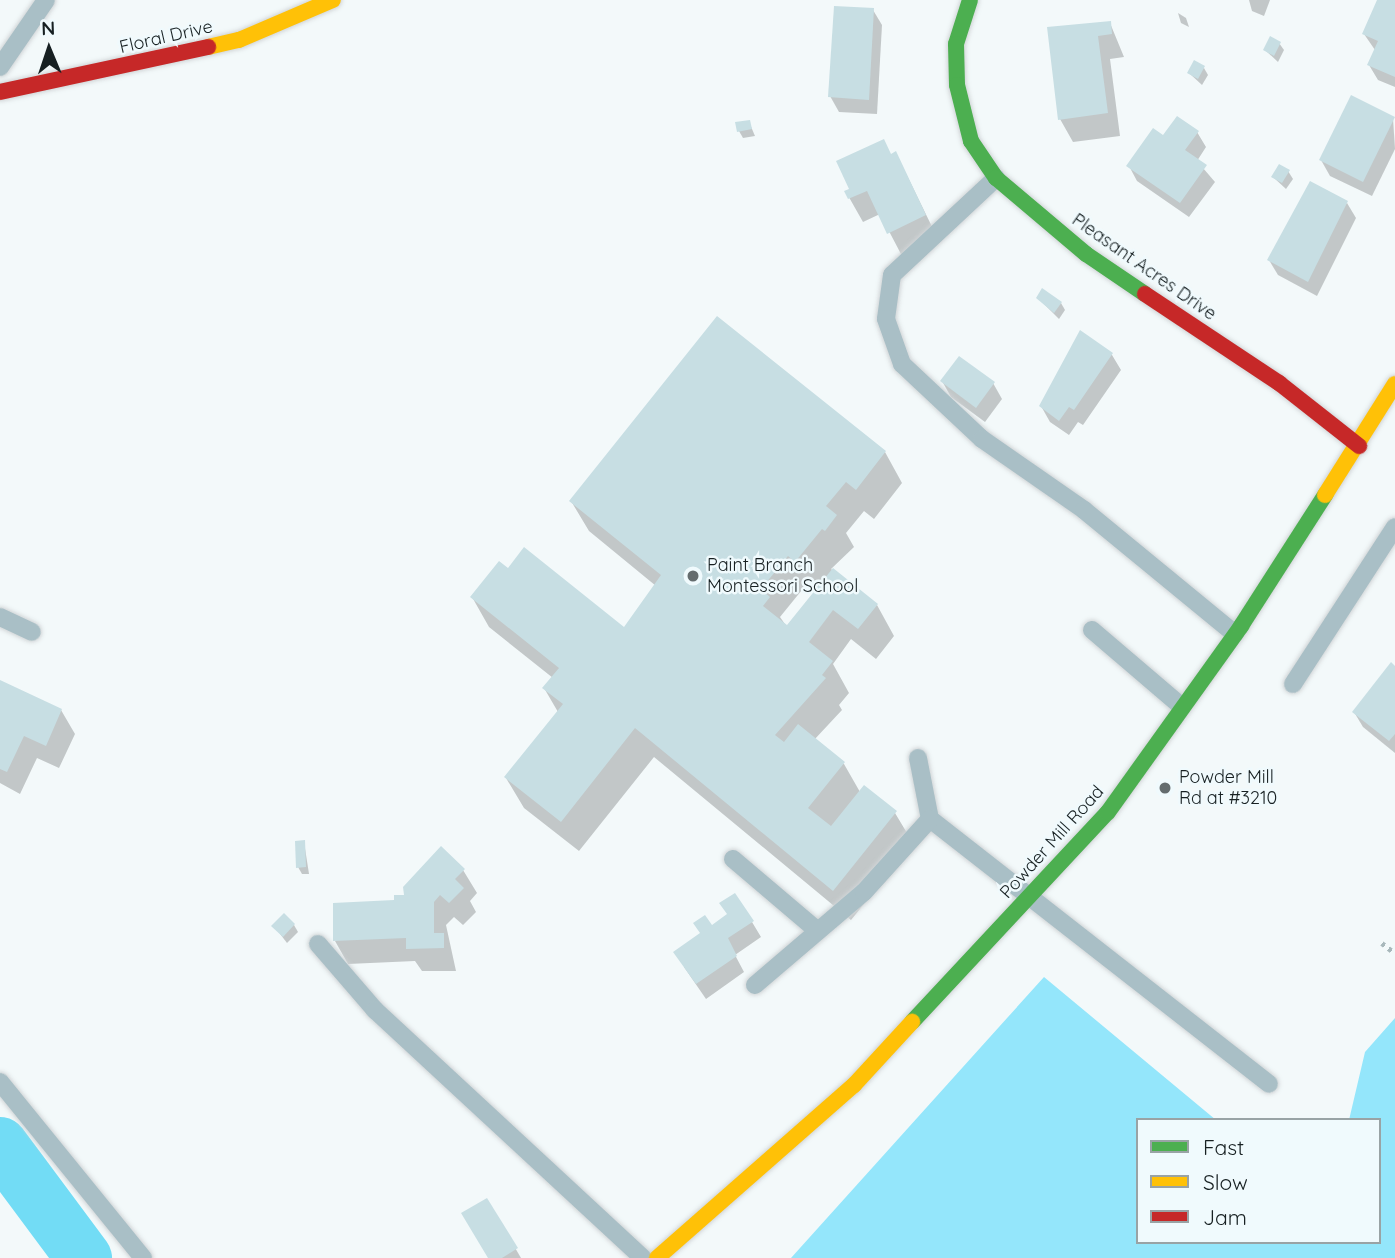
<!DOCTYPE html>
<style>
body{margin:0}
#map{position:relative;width:1395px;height:1258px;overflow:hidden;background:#f3f9fa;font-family:Quicksand,sans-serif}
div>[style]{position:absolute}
.forest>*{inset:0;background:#94e6fb}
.shadow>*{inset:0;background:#0003}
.river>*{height:56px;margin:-28px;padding:0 28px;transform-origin:28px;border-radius:28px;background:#72dcf5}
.building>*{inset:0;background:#c7dee3}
.path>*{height:4.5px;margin-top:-2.25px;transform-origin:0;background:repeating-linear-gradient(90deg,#a8b8bb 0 3.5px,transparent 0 8.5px)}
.roads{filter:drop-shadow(0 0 2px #d1d5d7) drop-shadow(0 0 2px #d1d5d7)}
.lane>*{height:18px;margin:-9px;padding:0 9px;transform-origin:9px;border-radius:9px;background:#a9bfc6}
.fast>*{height:16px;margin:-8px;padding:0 8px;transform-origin:8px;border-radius:8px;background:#4caf50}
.slow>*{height:16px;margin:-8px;padding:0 8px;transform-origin:8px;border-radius:8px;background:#ffc107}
.jam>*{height:16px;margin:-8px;padding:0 8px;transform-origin:8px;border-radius:8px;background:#c62828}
.dots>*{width:19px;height:19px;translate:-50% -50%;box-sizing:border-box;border:4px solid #f0fafd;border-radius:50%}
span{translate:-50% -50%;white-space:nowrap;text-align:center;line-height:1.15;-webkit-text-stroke:5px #f0fafd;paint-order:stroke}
.street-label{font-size:18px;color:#172022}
.poi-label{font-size:18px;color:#172022}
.left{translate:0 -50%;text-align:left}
.legend{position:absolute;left:1136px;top:1118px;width:245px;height:126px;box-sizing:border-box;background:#f0fafd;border:2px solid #99a3a5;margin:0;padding:9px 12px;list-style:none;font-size:21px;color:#172022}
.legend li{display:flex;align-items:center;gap:14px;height:35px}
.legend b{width:35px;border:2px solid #99a3a5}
.north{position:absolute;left:14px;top:14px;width:70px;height:70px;-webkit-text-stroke:5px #f0fafd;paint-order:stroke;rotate:358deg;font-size:19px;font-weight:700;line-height:28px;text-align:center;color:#172022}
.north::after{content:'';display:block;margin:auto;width:24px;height:32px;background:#172022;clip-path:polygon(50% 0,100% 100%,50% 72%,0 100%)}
</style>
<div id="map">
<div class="forest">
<div style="clip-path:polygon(1044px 977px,1216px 1120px,1138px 1120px,1138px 1242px,1379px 1242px,1379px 1120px,1349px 1120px,1365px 1052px,1395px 1018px,1395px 1258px,791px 1258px)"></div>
</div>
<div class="shadow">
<div style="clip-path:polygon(1249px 0,1270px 0,1264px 16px,1252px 11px)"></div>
<div style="clip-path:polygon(1379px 0,1395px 0,1395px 87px,1378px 80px,1369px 65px,1375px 50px,1364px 34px)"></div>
<div style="clip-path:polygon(873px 10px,882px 25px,877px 114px,839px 112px,830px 96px)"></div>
<div style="clip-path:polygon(1178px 13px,1186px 18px,1189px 27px,1181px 23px)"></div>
<div style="clip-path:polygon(1110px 23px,1124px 57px,1110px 59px,1120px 136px,1073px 142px,1060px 119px,1049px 29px)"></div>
<div style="clip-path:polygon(1279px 43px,1284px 50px,1278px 62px,1265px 50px)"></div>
<div style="clip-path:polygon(1204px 68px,1208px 75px,1202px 85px,1189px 73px)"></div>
<div style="clip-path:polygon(1393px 118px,1395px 149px,1372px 196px,1330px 176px,1321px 160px)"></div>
<div style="clip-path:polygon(749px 122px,755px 136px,743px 138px,739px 131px)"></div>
<div style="clip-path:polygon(1197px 132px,1206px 147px,1197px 161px,1215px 182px,1189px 217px,1137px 181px,1129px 166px,1164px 137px)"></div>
<div style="clip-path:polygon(896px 153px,938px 239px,902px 256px,880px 214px,863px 222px,846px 192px)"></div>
<div style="clip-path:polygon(1288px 171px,1293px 179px,1286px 189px,1273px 177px)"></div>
<div style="clip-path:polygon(1347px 203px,1356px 218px,1317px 296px,1278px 275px,1269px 260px)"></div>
<div style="clip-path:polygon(1038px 298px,1061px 303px,1065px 310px,1059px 319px)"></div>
<div style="clip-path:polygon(1080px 333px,1112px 355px,1121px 370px,1083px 425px,1078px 422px,1069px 435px,1050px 422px,1041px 406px)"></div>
<div style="clip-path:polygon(942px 381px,993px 383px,1002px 399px,985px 422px,951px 397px)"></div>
<div style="clip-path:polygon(evenodd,885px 452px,902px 483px,874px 519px,864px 511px,846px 533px,854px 547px,831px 569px,877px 605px,894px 636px,876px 659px,851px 639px,833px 664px,849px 693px,839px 705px,842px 710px,814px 740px,844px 764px,860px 792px,895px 813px,913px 843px,851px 920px,654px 757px,579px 851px,524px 808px,506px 778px,558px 712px,544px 688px,553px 678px,489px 627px,472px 597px,624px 629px,656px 586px,589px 531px,571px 501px,885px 452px,806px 585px,815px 592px,787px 627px,780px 617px,806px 585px)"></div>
<div style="clip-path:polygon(1395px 668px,1395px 753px,1363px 727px,1354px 712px)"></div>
<div style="clip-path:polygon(0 682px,61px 710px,75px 734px,59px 768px,37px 758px,20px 794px,0 783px)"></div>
<div style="clip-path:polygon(304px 842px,309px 874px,302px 874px,298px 867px)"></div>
<div style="clip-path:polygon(463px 870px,477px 893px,470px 901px,476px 912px,463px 925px,454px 917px,446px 925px,456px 971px,422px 971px,415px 961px,348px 964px,335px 941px,395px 902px)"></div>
<div style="clip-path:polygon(728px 916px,752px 922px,761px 937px,735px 955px,744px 972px,706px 999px,684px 967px,711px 928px)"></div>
<div style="clip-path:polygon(294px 925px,298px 932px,287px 943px,274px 926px)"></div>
<div style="clip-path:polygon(487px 1200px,521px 1258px,489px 1258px)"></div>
</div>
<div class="river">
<div style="left:0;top:1145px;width:141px;rotate:53.4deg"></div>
</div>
<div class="building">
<div style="clip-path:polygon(1377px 0,1395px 0,1395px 77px,1367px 65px,1378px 41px,1362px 34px)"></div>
<div style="clip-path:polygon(834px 6px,874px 8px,869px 100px,828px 97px)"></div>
<div style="clip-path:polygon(1111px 21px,1112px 34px,1098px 36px,1108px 113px,1058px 120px,1047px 27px)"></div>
<div style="clip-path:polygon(1270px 36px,1281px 42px,1274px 56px,1263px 50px)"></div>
<div style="clip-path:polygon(1194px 60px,1205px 66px,1198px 79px,1187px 73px)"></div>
<div style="clip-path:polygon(1351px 95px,1395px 117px,1363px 182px,1319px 160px)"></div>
<div style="clip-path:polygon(1177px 116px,1199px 131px,1185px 150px,1207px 165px,1180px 203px,1126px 166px,1153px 128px,1163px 135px)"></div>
<div style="clip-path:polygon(750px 120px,752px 129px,737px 132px,735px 122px)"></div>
<div style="clip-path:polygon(884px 139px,891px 154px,896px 151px,926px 215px,887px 234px,867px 191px,848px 199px,844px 191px,849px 189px,836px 161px)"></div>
<div style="clip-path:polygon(1279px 164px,1290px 170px,1282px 183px,1271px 177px)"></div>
<div style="clip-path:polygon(1310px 181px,1348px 201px,1308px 282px,1267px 260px)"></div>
<div style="clip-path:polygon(1042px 288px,1062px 302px,1054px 313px,1036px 298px)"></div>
<div style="clip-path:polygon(717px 316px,886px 451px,856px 490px,846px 482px,826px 506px,837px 515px,825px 531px,822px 529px,795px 562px,788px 556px,761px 589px,770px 597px,763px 606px,787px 625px,833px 568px,878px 604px,858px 629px,833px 610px,809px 642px,833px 661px,822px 675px,826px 678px,775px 735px,784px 742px,798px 724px,845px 762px,808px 808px,831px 826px,864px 785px,897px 811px,833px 891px,635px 728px,561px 822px,504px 777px,563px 704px,542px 688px,559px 668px,470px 597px,499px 561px,508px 568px,524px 547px,624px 627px,661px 575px,569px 501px)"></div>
<div style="clip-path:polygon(1080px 330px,1113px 353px,1074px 410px,1069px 407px,1059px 421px,1039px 406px)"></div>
<div style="clip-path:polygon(959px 356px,995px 382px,976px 408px,940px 381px)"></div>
<div style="clip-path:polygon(1391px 662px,1395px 666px,1395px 734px,1389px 741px,1352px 712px)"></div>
<div style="clip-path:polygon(0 680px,62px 709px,46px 746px,24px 736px,7px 772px,0 769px)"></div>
<div style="clip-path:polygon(305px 840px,306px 867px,296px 868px,295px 841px)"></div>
<div style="clip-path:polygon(441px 846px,465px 869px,455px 879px,464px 888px,449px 903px,440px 895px,434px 902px,434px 933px,444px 933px,444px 948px,406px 949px,406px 938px,333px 941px,333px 903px,394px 900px,394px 895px,404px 895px,403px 887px)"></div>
<div style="clip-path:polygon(735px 893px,754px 921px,728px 938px,737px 956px,696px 984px,673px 952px,700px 933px,693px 923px,705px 915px,712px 925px,727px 914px,719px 903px)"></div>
<div style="clip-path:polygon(284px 913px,295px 924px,283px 937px,271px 926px)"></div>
<div style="clip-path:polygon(487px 1198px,518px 1248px,502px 1258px,488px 1258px,461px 1213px)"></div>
</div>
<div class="path">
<div style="left:1382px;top:943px;width:16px;rotate:38deg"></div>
</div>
<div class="roads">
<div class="lane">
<div style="left:0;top:67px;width:81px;rotate:-55.5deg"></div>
<div style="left:996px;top:178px;width:142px;rotate:137deg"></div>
<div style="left:892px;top:275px;width:44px;rotate:97.8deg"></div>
<div style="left:886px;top:319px;width:48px;rotate:70.4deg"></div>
<div style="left:902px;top:364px;width:110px;rotate:43.2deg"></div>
<div style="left:982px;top:439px;width:124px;rotate:34.8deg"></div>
<div style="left:1084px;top:510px;width:195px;rotate:39.4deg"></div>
<div style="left:0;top:617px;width:35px;rotate:25deg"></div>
<div style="left:1092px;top:630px;width:118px;rotate:40.5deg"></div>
<div style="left:1293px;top:684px;width:187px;rotate:-57deg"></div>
<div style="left:918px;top:758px;width:62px;rotate:78.9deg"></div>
<div style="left:930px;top:819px;width:430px;rotate:38deg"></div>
<div style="left:733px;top:859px;width:111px;rotate:40.3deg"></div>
<div style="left:318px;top:944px;width:87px;rotate:49.2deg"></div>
<div style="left:375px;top:1010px;width:365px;rotate:42.8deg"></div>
<div style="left:755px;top:985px;width:143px;rotate:-40.5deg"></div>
<div style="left:864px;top:892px;width:98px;rotate:-47.9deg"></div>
<div style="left:0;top:1082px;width:227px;rotate:50.9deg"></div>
</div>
<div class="fast">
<div style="left:970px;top:0;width:46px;rotate:107.7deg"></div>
<div style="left:956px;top:44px;width:41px;rotate:88.6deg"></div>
<div style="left:957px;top:85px;width:58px;rotate:76deg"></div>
<div style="left:971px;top:141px;width:45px;rotate:56deg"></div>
<div style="left:996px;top:178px;width:118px;rotate:40.2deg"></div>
<div style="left:1086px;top:254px;width:71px;rotate:34.1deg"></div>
<div style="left:912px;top:1022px;width:287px;rotate:-47deg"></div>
<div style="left:1108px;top:812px;width:229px;rotate:-54.4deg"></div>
<div style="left:1241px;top:626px;width:156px;rotate:-57.3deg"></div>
</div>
<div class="slow">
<div style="left:208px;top:47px;width:32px;rotate:-13deg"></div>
<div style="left:239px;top:40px;width:102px;rotate:-23.1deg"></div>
<div style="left:1325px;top:495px;width:131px;rotate:-57.8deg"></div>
<div style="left:657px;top:1258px;width:262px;rotate:-41.3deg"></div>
<div style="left:854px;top:1085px;width:86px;rotate:-47.4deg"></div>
</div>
<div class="jam">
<div style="left:0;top:92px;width:213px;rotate:-12.2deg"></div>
<div style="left:1145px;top:294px;width:161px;rotate:33.6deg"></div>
<div style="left:1279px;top:383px;width:102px;rotate:38.2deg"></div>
</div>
</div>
<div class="dots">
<div style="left:693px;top:576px;background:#646c6e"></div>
<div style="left:1165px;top:788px;background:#646c6e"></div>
</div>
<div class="street-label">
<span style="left:166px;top:37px;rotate:-13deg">Floral Drive</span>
<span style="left:1144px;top:267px;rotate:35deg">Pleasant Acres Drive</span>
<span style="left:1052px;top:842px;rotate:-48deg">Powder Mill Road</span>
</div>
<div class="poi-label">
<span class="left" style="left:707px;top:576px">Paint Branch<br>Montessori School</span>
<span class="left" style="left:1179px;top:788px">Powder Mill<br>Rd at #3210</span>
</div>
<ul class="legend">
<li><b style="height:9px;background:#4caf50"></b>Fast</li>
<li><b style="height:9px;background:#ffc107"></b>Slow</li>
<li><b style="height:9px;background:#c62828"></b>Jam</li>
</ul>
<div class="north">N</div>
</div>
